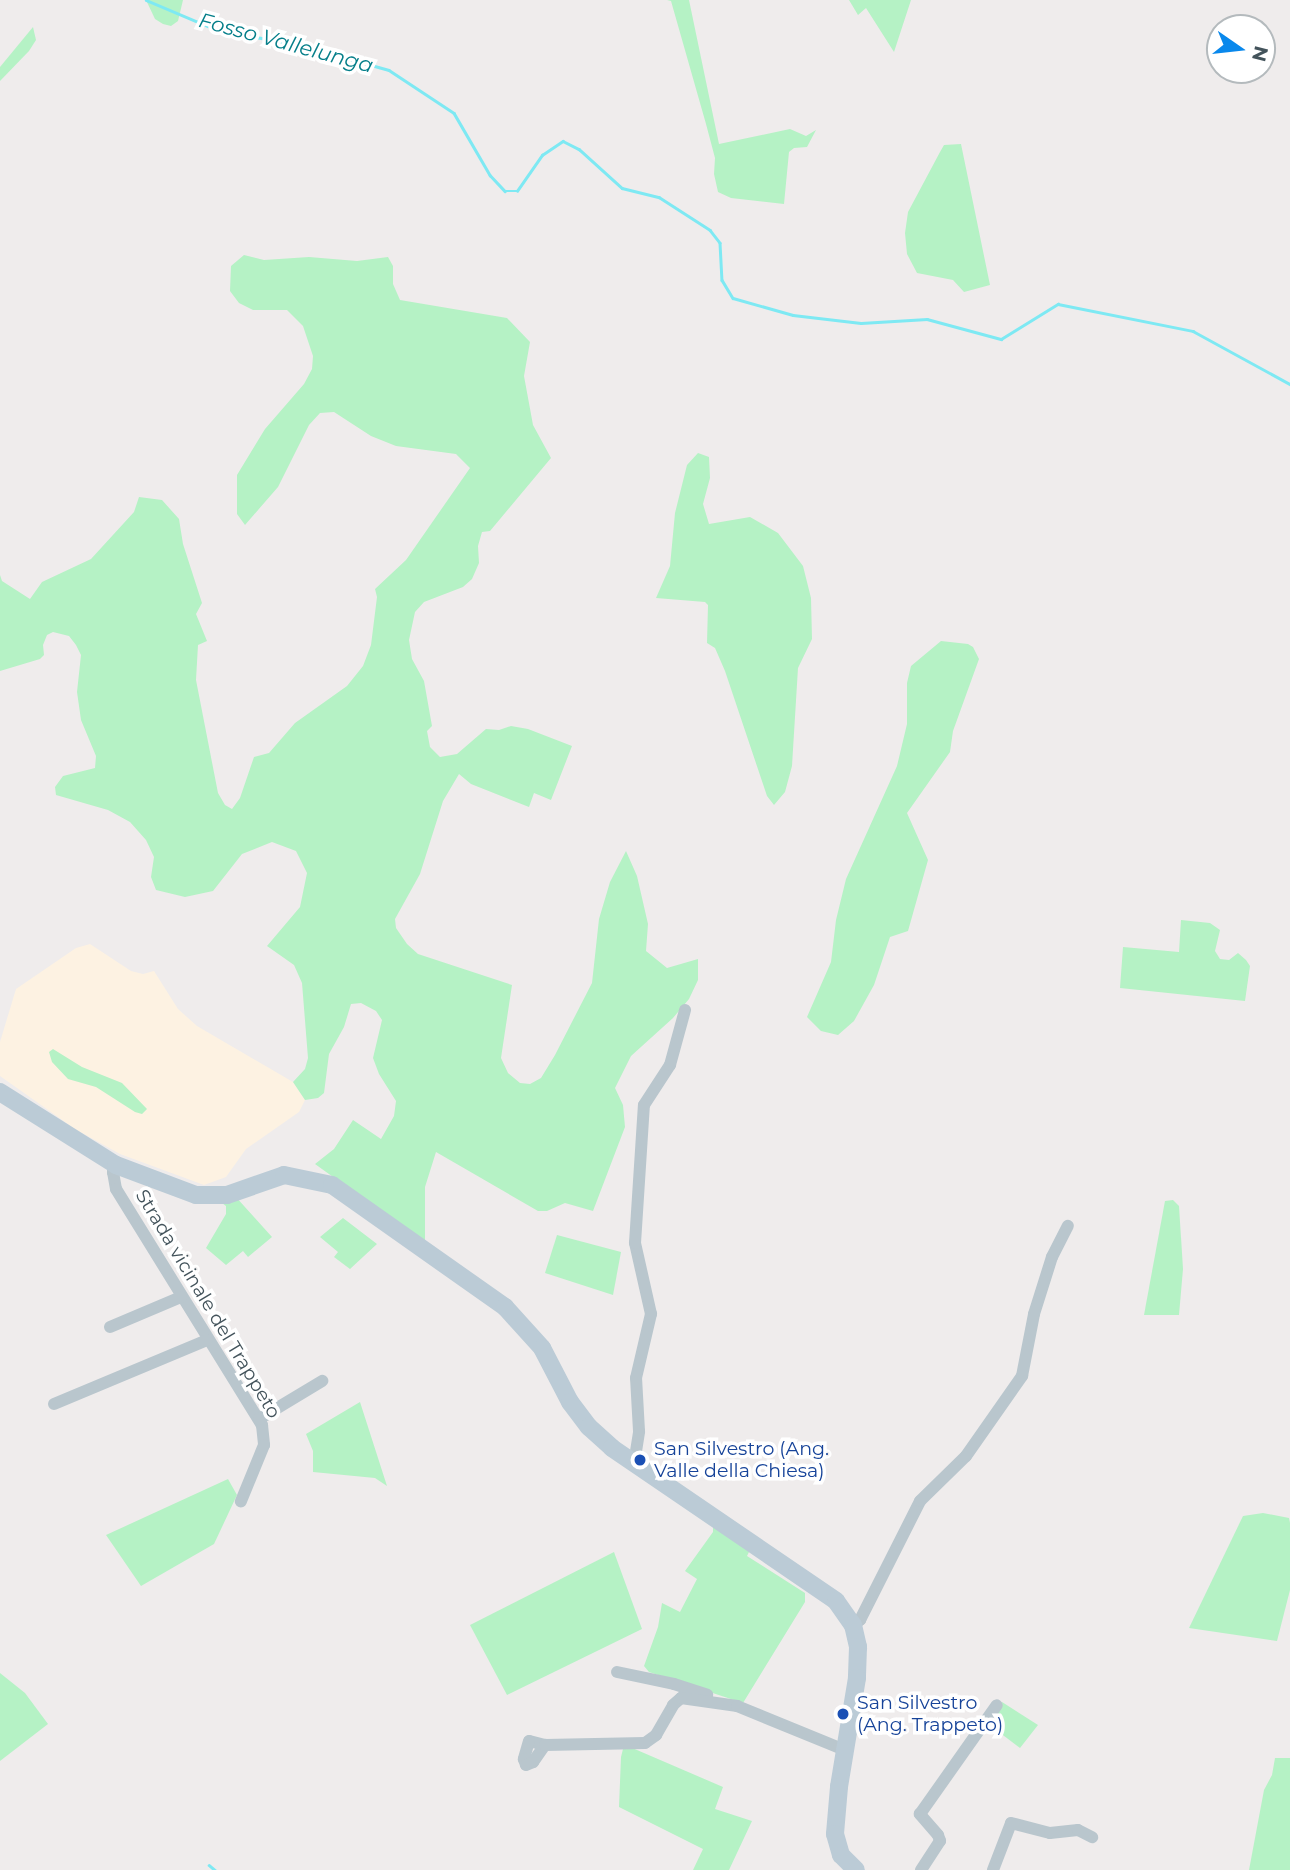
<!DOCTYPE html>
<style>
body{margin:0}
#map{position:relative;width:1290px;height:1870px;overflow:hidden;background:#efecec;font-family:Montserrat,sans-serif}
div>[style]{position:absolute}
.commercial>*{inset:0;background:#fdf2e2}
.green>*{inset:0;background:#b5f2c5}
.stream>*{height:2.5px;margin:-1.25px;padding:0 1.25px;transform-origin:1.25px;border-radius:1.25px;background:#7ee9f3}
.street>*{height:12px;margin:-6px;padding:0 6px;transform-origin:6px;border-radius:6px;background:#b9c6cd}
.secondary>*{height:18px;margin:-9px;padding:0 9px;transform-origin:9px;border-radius:9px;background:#bbcbd6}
.dots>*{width:19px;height:19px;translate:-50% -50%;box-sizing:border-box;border:4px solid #fff;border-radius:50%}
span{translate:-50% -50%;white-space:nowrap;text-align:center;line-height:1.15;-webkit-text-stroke:7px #fff;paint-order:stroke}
.street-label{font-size:19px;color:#43535b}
.transit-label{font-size:19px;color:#164399}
.left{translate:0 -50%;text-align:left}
.water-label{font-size:21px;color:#047e89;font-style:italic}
.north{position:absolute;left:1206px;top:14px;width:70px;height:70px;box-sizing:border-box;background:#fff;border:2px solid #b4babd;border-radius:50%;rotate:104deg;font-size:19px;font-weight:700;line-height:28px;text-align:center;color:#43535b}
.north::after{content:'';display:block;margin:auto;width:24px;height:32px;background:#0988ec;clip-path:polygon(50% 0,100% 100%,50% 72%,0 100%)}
</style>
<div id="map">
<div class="commercial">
<div style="clip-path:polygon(90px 944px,131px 971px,143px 974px,154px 971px,178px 1009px,197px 1026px,293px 1082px,305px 1100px,299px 1112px,246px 1149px,226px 1177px,204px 1185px,120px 1154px,75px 1129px,0 1076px,0 1042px,16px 989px,76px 948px)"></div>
</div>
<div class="green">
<div style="clip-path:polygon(146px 0,183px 0,178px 21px,171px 26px,163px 24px,155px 19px)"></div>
<div style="clip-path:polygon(667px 0,689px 0,719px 144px,790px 129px,806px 136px,816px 130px,807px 147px,794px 148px,789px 152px,784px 204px,731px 198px,718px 192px,714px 174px,715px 158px,706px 124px,671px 1px)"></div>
<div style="clip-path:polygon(849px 0,911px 0,894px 52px,866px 8px,858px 15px)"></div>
<div style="clip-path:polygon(33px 27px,36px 40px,29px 51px,0 81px,0 67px)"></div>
<div style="clip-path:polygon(961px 144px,990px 285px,964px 292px,953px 280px,917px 273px,907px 254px,905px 233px,908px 212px,940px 152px,944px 145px)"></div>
<div style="clip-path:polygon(244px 255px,264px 260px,309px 257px,357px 261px,388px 257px,393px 266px,393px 284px,400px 300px,507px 318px,530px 342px,524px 376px,533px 425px,551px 458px,490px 531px,482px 532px,478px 546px,479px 563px,472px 579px,463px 587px,424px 602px,415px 612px,409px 640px,412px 659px,424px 681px,432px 726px,427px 731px,430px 747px,440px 757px,457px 754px,486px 729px,499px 730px,511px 726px,528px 729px,572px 746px,551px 800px,534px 793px,529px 807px,471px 784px,459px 774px,443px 801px,420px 874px,395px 919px,396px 928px,407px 944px,418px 954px,512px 985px,501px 1058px,508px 1073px,520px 1083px,530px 1084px,541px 1078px,555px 1055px,592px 983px,599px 919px,610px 882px,626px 851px,637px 876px,648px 924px,646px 951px,667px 968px,698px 959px,698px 980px,689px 999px,673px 1018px,631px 1056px,615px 1088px,623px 1105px,625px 1127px,593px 1211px,565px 1203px,547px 1211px,538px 1211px,436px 1152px,425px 1187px,425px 1243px,315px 1164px,334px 1149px,353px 1120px,381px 1139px,394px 1116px,396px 1101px,379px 1074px,373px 1058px,382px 1020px,376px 1011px,361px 1003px,351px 1004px,344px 1027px,329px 1054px,324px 1093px,318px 1098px,305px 1100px,293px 1082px,305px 1069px,308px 1058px,302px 983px,294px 965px,267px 946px,300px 907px,307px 873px,296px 851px,272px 842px,242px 854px,213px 891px,185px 897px,156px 890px,151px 877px,154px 857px,146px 840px,130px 822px,108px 810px,56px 795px,55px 787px,63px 776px,95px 768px,96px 756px,81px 720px,77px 692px,81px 655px,76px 645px,69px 636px,53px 632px,47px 635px,43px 645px,44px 655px,40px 659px,0 671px,0 575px,2px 581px,30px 599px,42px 582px,91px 559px,134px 512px,139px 497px,162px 500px,179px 519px,183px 544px,202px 603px,196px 614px,207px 641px,198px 645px,196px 680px,218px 793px,225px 805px,232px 809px,240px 798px,254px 757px,269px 753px,295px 723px,347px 686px,363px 666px,371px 645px,377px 597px,375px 589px,406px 560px,470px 468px,456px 454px,396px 446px,371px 436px,334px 412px,320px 413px,309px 425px,278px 487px,245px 525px,237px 514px,237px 475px,265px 429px,304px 384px,312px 369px,313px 356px,303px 326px,287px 310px,253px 310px,239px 303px,230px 291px,231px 266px)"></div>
<div style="clip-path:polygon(698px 453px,709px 457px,710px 478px,703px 504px,709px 524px,750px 517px,778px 533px,803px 566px,811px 598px,812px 639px,798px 668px,792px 766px,785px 792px,774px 805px,767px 796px,725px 671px,715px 648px,707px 643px,708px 605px,705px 602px,656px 598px,670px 566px,675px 513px,687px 465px)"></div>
<div style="clip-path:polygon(941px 641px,968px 644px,973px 647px,979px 659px,953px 731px,950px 752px,907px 813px,928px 860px,908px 931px,890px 937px,874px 985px,854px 1021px,838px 1035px,821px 1031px,807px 1017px,831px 962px,836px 920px,846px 879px,897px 766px,907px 724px,907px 683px,911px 666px)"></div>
<div style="clip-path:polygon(1181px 920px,1210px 923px,1220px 930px,1215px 951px,1220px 959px,1229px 960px,1238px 953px,1246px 960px,1250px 966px,1245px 1001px,1120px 988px,1123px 947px,1179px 952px)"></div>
<div style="clip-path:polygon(53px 1049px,82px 1067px,122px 1083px,147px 1109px,142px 1114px,135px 1112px,96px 1087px,68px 1079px,52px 1062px,49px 1052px)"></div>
<div style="clip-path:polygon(235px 1196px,272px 1237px,248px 1257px,243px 1251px,226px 1265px,206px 1248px,226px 1214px,226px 1206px,222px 1203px)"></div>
<div style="clip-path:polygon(1173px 1200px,1179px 1206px,1183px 1269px,1179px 1315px,1144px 1315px,1165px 1201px)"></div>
<div style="clip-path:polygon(343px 1218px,377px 1244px,350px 1269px,334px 1257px,338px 1252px,320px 1237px)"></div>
<div style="clip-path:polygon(557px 1235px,621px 1252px,613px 1295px,545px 1273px)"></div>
<div style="clip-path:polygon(360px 1402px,387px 1486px,375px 1478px,313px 1472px,313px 1451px,306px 1434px)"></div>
<div style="clip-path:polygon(228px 1479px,237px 1495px,214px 1544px,141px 1586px,106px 1535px)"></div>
<div style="clip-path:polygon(1263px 1513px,1289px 1518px,1290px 1523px,1290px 1590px,1277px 1641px,1189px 1628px,1243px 1516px)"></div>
<div style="clip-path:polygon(713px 1521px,751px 1548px,747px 1556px,805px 1593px,805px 1602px,743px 1703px,649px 1672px,644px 1666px,658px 1627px,662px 1603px,680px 1612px,697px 1579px,685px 1571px,713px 1532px)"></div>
<div style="clip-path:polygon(614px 1552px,642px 1629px,507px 1695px,470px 1625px)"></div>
<div style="clip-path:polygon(0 1673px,25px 1693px,48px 1724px,0 1761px)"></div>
<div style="clip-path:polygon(1002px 1702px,1038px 1725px,1020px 1748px,987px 1723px)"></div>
<div style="clip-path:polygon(630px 1747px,723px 1787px,715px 1809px,752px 1821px,729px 1870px,693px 1870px,703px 1849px,619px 1807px,621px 1757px,623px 1749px)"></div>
<div style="clip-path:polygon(1275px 1758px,1290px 1758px,1290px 1870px,1249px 1870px,1264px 1790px,1272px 1775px)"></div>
</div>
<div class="stream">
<div style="left:146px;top:0;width:77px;rotate:22.9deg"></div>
<div style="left:217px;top:30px;width:84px;rotate:10.2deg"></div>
<div style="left:300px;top:45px;width:92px;rotate:15.7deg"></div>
<div style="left:389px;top:70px;width:78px;rotate:33.5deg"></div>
<div style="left:454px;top:113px;width:72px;rotate:59.9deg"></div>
<div style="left:490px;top:175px;width:22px;rotate:47deg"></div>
<div style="left:505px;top:191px;width:12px"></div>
<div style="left:517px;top:191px;width:44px;rotate:-55.2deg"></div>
<div style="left:542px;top:155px;width:25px;rotate:-34deg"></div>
<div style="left:563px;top:141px;width:18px;rotate:27deg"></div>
<div style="left:579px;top:149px;width:58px;rotate:42.2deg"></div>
<div style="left:622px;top:188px;width:38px;rotate:14deg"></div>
<div style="left:659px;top:197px;width:61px;rotate:32.9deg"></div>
<div style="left:710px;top:230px;width:16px;rotate:52deg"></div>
<div style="left:720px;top:243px;width:37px;rotate:87deg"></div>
<div style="left:722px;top:280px;width:21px;rotate:59deg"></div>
<div style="left:733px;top:298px;width:62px;rotate:15.8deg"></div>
<div style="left:793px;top:315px;width:68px;rotate:6.7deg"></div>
<div style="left:861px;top:323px;width:66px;rotate:-3.5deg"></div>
<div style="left:927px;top:319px;width:77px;rotate:15.1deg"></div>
<div style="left:1001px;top:339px;width:67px;rotate:-31.6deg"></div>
<div style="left:1058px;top:304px;width:138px;rotate:11.3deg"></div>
<div style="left:1193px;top:331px;width:111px;rotate:28.7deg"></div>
<div style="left:209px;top:1865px;width:8px;rotate:40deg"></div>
</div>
<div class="street">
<div style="left:116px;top:1165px;width:8px;rotate:113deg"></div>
<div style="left:113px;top:1172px;width:17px;rotate:80deg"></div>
<div style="left:116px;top:1189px;width:278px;rotate:58.3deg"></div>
<div style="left:262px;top:1425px;width:20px;rotate:84deg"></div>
<div style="left:264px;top:1445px;width:61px;rotate:112.3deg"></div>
<div style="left:110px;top:1327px;width:77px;rotate:-22.9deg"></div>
<div style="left:54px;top:1404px;width:166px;rotate:-22.7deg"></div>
<div style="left:259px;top:1419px;width:74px;rotate:-31.1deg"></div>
<div style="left:634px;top:1464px;width:33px;rotate:-81deg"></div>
<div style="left:639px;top:1431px;width:53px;rotate:-93.2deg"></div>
<div style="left:636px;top:1378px;width:66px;rotate:-76.8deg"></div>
<div style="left:651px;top:1314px;width:73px;rotate:-102.7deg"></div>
<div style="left:635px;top:1243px;width:138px;rotate:-86.3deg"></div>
<div style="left:644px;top:1105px;width:48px;rotate:-57deg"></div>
<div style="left:670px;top:1065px;width:57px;rotate:-74.7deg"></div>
<div style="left:853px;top:1625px;width:9px;rotate:-36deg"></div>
<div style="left:860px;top:1620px;width:133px;rotate:-63.2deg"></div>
<div style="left:920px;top:1501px;width:64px;rotate:-44.4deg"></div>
<div style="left:966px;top:1456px;width:98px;rotate:-55deg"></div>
<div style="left:1022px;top:1376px;width:63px;rotate:-79deg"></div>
<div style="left:1034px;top:1314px;width:60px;rotate:-72.5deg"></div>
<div style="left:1052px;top:1257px;width:35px;rotate:-63deg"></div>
<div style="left:617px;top:1672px;width:58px;rotate:11.9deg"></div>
<div style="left:674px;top:1684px;width:35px;rotate:18deg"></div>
<div style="left:545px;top:1745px;width:16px;rotate:-166deg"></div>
<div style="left:529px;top:1741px;width:19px;rotate:106deg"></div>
<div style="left:524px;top:1759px;width:6px;rotate:72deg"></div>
<div style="left:526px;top:1765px;width:8px;rotate:-23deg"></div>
<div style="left:533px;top:1762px;width:21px;rotate:-55deg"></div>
<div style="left:545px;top:1745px;width:100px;rotate:-1.1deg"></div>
<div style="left:645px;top:1743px;width:14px;rotate:-36deg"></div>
<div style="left:656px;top:1735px;width:34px;rotate:-60deg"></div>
<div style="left:673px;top:1705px;width:11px;rotate:-41deg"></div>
<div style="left:681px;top:1698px;width:57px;rotate:8.1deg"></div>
<div style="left:737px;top:1706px;width:117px;rotate:22.2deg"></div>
<div style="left:921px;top:1870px;width:35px;rotate:-57deg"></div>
<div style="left:940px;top:1841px;width:6px;rotate:-108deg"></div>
<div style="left:938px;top:1835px;width:28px;rotate:-131deg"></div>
<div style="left:920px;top:1814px;width:133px;rotate:-54.8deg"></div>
<div style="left:993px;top:1870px;width:50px;rotate:-69deg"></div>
<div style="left:1011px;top:1823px;width:40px;rotate:14.4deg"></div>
<div style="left:1050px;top:1833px;width:28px;rotate:-6deg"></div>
<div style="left:1078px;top:1830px;width:16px;rotate:27deg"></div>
</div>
<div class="secondary">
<div style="left:0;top:1092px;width:137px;rotate:32.2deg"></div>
<div style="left:116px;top:1165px;width:85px;rotate:20.6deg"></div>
<div style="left:196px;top:1195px;width:31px"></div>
<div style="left:227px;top:1195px;width:60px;rotate:-19.3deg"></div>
<div style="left:284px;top:1175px;width:49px;rotate:11.8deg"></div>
<div style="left:332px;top:1185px;width:212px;rotate:35.2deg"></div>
<div style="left:505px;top:1307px;width:55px;rotate:47.9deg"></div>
<div style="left:542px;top:1348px;width:61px;rotate:62.6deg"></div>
<div style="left:570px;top:1402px;width:31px;rotate:53deg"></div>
<div style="left:589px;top:1427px;width:31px;rotate:42deg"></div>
<div style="left:612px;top:1448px;width:271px;rotate:34.3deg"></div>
<div style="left:836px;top:1601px;width:29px;rotate:55deg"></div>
<div style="left:853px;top:1625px;width:23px;rotate:77deg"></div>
<div style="left:858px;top:1647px;width:31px;rotate:92deg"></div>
<div style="left:857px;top:1678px;width:110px;rotate:99.4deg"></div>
<div style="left:839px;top:1787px;width:47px;rotate:94.9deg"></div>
<div style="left:835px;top:1834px;width:22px;rotate:74deg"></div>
<div style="left:841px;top:1855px;width:21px;rotate:45deg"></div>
</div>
<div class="dots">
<div style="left:640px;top:1460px;background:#1a4fb4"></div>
<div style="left:843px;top:1714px;background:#1a4fb4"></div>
</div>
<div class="street-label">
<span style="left:208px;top:1304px;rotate:59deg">Strada vicinale del Trappeto</span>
</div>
<div class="transit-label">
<span class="left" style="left:654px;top:1460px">San Silvestro (Ang.<br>Valle della Chiesa)</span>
<span class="left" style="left:857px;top:1714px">San Silvestro<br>(Ang. Trappeto)</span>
</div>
<div class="water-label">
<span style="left:286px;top:43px;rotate:15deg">Fosso Vallelunga</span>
</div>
<div class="north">N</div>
</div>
